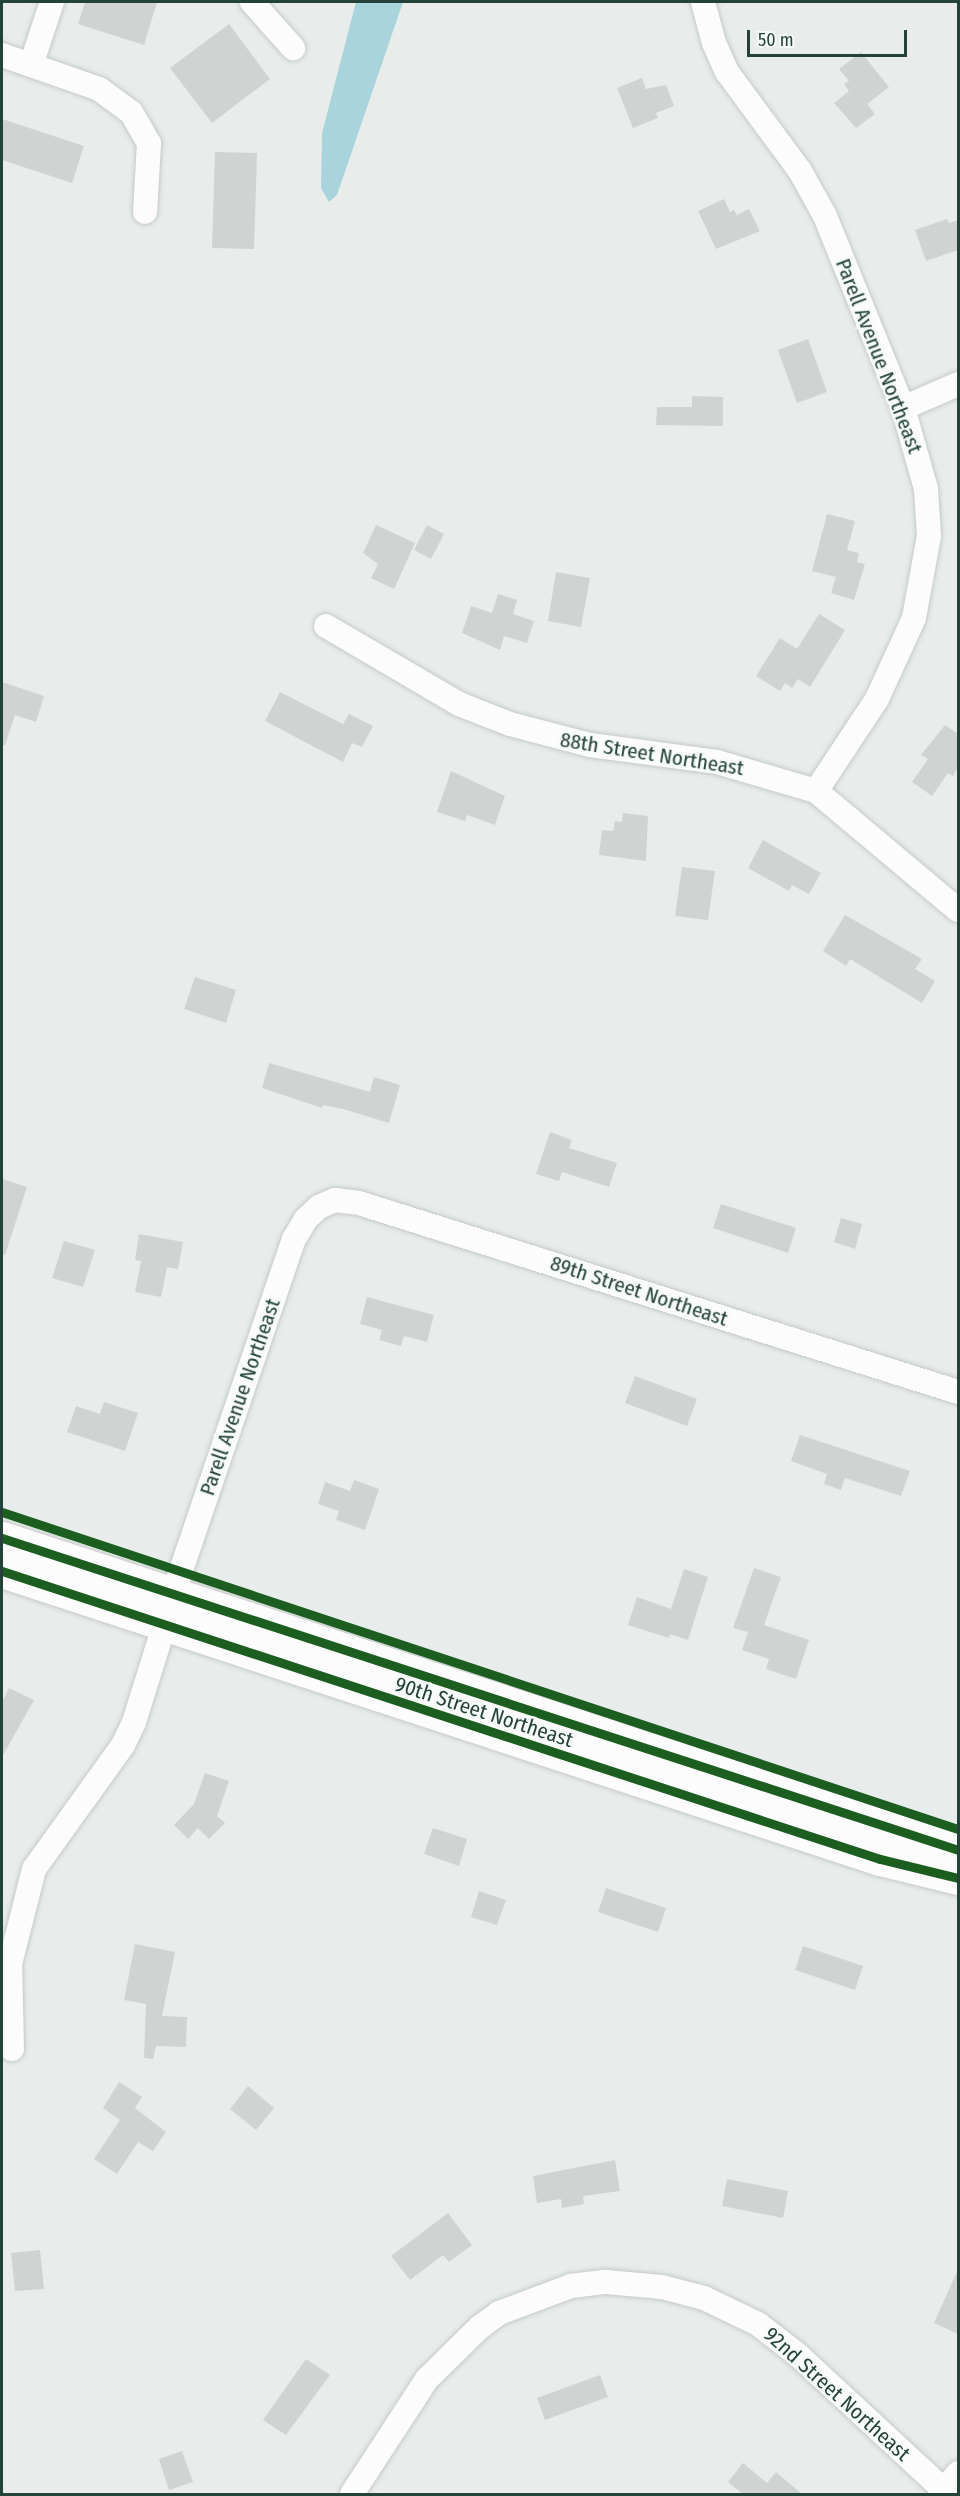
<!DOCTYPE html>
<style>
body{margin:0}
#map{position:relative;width:960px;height:2496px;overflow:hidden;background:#e8edeb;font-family:"Fira Sans Condensed",sans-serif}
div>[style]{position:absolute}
.water>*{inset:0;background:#a9d4db}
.building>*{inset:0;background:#cfd4d2}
.roads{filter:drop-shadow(0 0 2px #c5cac8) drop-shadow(0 0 2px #c5cac8)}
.street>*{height:24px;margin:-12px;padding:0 12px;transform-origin:12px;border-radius:12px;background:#fcfcfc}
.secondary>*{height:33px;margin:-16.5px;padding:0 16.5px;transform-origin:16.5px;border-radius:16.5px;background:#fcfcfc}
.cycleway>*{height:9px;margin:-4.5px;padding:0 4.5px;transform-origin:4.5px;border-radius:4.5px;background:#1b5e20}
span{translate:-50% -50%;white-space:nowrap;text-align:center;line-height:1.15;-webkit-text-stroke:5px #f7fbf9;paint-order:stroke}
.street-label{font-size:21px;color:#24423a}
.frame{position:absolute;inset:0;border:3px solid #24423a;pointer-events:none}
.scale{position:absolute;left:747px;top:30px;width:160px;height:27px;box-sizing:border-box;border:3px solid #24423a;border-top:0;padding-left:8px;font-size:18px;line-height:21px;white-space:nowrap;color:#24423a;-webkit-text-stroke:4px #f7fbf9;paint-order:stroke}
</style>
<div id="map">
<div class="water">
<div style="clip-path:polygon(356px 2px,403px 2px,337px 195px,329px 202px,321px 188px,322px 133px)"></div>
</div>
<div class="building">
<div style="clip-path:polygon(85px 2px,157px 2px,144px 45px,78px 24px)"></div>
<div style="clip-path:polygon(229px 24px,270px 79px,212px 123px,170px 68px)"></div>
<div style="clip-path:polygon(861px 52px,889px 87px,867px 104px,875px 114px,856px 128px,834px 103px,849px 91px,844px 84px,849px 81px,839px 69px)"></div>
<div style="clip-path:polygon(642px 78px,646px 89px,666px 85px,674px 106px,656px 113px,658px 118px,633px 128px,617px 88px)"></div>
<div style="clip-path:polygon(2px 119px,84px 146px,72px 183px,2px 160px)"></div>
<div style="clip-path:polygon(215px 152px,257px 153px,254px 249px,212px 248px)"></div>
<div style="clip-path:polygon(724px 199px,730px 212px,734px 210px,737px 215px,749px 209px,760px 231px,716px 249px,698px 211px)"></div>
<div style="clip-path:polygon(947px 219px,949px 223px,958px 220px,958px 250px,926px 261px,915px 230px)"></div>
<div style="clip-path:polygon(808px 339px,827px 392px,797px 403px,778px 350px)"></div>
<div style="clip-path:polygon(692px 396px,723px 397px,723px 426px,656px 425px,657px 407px,692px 407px)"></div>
<div style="clip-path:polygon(827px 514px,855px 521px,847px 550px,859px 553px,857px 562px,865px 564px,854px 600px,831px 593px,836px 577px,812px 571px)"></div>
<div style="clip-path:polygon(376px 525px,415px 543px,394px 589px,371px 578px,378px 564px,363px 553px)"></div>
<div style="clip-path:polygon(427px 525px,444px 534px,431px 559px,414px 550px)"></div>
<div style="clip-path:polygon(556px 572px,590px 578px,581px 627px,548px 621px)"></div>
<div style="clip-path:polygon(498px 594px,517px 600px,513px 614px,534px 621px,527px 643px,504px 636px,500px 650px,462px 633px,471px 606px,492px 613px)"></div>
<div style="clip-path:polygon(819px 614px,845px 630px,810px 687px,798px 679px,792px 688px,785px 683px,780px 691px,756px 676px,780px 638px,797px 649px)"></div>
<div style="clip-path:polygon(2px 682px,44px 696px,36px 722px,15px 715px,5px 745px,2px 745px)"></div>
<div style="clip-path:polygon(280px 692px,343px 724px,349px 714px,373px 726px,362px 747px,352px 743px,343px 762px,265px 721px)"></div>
<div style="clip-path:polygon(945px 725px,958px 734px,958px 767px,953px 776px,948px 773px,932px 796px,912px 782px,928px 759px,921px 755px)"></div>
<div style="clip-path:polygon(451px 771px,505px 796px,495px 825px,467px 815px,465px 821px,437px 812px)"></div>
<div style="clip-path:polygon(623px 813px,648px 816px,646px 861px,599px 855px,602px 830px,613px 831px,615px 821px,622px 822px)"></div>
<div style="clip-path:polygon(763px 840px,821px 873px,809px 894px,792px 885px,789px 891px,748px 868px)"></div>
<div style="clip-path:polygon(682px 867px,715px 871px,708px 920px,675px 916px)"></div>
<div style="clip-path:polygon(845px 915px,922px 959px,915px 969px,935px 981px,922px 1003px,850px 959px,846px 966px,823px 951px)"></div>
<div style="clip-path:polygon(195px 977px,236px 990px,226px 1023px,184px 1009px)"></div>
<div style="clip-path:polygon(269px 1063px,370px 1092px,374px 1077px,400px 1085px,389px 1123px,343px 1109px,323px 1105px,322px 1108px,262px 1088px)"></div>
<div style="clip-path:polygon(550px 1132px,572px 1140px,569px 1148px,617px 1163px,609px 1187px,562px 1172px,559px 1181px,536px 1174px)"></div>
<div style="clip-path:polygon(2px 1179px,27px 1187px,5px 1255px,2px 1255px)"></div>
<div style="clip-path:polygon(721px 1204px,796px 1228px,788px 1253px,713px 1228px)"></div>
<div style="clip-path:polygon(841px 1218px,862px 1224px,855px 1249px,834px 1242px)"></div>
<div style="clip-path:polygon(139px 1234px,183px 1242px,178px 1269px,167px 1267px,161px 1297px,135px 1292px,141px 1261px,135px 1260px)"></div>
<div style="clip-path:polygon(64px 1241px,95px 1250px,83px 1287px,52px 1278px)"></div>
<div style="clip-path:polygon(367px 1297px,434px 1315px,427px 1342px,404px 1336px,401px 1346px,379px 1340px,382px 1330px,360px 1324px)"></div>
<div style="clip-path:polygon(635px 1376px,697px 1399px,687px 1426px,625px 1403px)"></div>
<div style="clip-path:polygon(104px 1402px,138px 1413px,125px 1451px,67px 1432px,76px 1406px,100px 1414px)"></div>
<div style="clip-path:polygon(800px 1435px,910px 1471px,901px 1496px,845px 1478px,841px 1490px,824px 1484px,827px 1474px,791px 1461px)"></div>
<div style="clip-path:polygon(354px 1480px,379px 1489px,365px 1530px,336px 1520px,339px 1511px,318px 1504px,325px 1482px,350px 1491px)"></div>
<div style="clip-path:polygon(754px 1568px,781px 1577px,764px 1625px,809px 1640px,796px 1679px,766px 1669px,769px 1659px,742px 1650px,748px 1632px,733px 1628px)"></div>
<div style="clip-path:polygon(684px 1569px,708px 1577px,688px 1640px,670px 1634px,669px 1638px,628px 1625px,637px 1597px,671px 1609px)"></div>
<div style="clip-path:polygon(9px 1688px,34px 1700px,2px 1757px,2px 1702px)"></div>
<div style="clip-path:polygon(205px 1773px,229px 1781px,217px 1816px,225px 1823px,209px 1839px,198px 1828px,188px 1839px,174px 1825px,194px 1804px)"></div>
<div style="clip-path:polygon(433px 1828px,467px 1839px,459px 1866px,424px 1854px)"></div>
<div style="clip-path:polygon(606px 1888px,666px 1908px,658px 1932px,598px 1912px)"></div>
<div style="clip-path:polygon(479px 1891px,506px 1900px,497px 1925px,471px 1917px)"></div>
<div style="clip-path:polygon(135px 1944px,175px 1952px,162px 2016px,187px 2017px,186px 2047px,156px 2046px,153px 2059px,144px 2058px,146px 2004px,124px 2000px)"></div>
<div style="clip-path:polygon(803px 1946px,863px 1966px,855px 1990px,795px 1970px)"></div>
<div style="clip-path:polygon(119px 2082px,142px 2097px,135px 2108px,166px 2132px,153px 2151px,138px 2142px,117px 2174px,94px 2159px,120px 2120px,103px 2108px)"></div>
<div style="clip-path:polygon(248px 2086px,274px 2108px,256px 2130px,230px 2109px)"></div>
<div style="clip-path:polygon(615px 2160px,620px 2191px,583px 2196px,584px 2204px,562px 2208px,561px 2199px,537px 2203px,533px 2176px)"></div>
<div style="clip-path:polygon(727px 2179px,788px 2191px,783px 2218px,722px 2206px)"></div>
<div style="clip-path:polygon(448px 2213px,472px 2245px,449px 2262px,443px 2255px,410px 2280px,391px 2256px)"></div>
<div style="clip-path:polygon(40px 2250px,44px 2289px,15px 2291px,11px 2253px)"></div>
<div style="clip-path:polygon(958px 2269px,958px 2334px,934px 2323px)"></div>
<div style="clip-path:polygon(306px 2359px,330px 2375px,286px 2435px,263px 2420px)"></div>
<div style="clip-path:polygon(600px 2375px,608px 2397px,545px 2420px,537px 2398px)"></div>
<div style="clip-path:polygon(182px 2451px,193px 2482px,169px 2490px,159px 2459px)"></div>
<div style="clip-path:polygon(743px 2463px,767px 2483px,776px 2472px,802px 2494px,743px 2494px,728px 2482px)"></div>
</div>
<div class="roads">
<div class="street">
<div style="left:252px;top:2px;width:62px;rotate:48.3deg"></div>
<div style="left:703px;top:2px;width:42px;rotate:75deg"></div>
<div style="left:714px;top:43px;width:32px;rotate:66deg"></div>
<div style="left:727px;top:72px;width:123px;rotate:53.6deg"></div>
<div style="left:800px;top:171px;width:51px;rotate:60.9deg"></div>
<div style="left:825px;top:216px;width:207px;rotate:67.9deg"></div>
<div style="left:903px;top:408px;width:84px;rotate:74.1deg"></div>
<div style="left:926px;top:489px;width:47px;rotate:86.3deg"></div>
<div style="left:929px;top:536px;width:83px;rotate:100.4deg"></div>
<div style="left:914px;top:618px;width:89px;rotate:114.6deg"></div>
<div style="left:877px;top:699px;width:110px;rotate:123.5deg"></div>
<div style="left:2px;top:55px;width:103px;rotate:19.3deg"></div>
<div style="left:99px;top:89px;width:39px;rotate:36deg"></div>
<div style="left:131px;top:112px;width:36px;rotate:60deg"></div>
<div style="left:149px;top:143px;width:69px;rotate:93.3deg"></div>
<div style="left:31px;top:65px;width:66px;rotate:-71.6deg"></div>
<div style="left:903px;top:408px;width:60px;rotate:-23.6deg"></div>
<div style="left:326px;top:626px;width:154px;rotate:30.4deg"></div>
<div style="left:459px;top:704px;width:55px;rotate:21.4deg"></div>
<div style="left:510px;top:724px;width:83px;rotate:14.7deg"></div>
<div style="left:590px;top:745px;width:128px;rotate:7.6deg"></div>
<div style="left:717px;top:762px;width:103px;rotate:16.3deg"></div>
<div style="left:816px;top:791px;width:185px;rotate:40deg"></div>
<div style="left:173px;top:1594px;width:375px;rotate:-71.2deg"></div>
<div style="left:294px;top:1239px;width:23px;rotate:-59deg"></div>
<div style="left:306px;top:1219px;width:18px;rotate:-43deg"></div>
<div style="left:319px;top:1207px;width:17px;rotate:-24deg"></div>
<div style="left:335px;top:1200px;width:24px;rotate:7deg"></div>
<div style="left:359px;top:1203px;width:628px;rotate:17.51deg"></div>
<div style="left:12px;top:2049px;width:85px;rotate:-91.3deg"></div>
<div style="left:10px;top:1964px;width:98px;rotate:-75.8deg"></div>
<div style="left:34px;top:1869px;width:153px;rotate:-54.3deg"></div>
<div style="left:123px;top:1745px;width:25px;rotate:-64deg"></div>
<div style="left:134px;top:1722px;width:101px;rotate:-72.6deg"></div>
<div style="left:352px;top:2494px;width:137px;rotate:-56.9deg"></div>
<div style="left:427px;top:2379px;width:74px;rotate:-44.5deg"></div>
<div style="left:480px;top:2327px;width:24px;rotate:-36deg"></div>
<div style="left:499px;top:2313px;width:77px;rotate:-20.6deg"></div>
<div style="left:571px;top:2286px;width:35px;rotate:-7deg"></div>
<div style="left:606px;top:2282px;width:56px;rotate:5.1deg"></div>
<div style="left:662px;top:2287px;width:43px;rotate:14.7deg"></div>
<div style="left:704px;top:2298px;width:60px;rotate:25.7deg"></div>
<div style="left:758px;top:2324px;width:51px;rotate:37.8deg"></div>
<div style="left:798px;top:2355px;width:199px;rotate:42.8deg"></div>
<div style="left:940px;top:2494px;width:28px;rotate:-49deg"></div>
</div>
<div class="secondary">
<div style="left:2px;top:1538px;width:1006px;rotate:18.07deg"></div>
<div style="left:2px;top:1571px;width:924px;rotate:18.16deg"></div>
<div style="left:880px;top:1859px;width:80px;rotate:13.7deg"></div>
</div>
</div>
<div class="cycleway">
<div style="left:2px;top:1512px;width:1007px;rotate:18.35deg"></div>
<div style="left:2px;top:1538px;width:1006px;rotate:18.07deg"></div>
<div style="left:2px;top:1571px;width:924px;rotate:18.16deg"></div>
<div style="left:880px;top:1859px;width:80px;rotate:13.7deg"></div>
</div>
<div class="street-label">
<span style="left:879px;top:356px;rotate:69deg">Parell Avenue Northeast</span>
<span style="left:652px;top:754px;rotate:9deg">88th Street Northeast</span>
<span style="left:639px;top:1291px;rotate:18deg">89th Street Northeast</span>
<span style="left:240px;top:1397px;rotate:-71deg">Parell Avenue Northeast</span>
<span style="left:484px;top:1712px;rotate:18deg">90th Street Northeast</span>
<span style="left:837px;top:2394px;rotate:42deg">92nd Street Northeast</span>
</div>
<div class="frame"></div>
<div class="scale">50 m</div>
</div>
